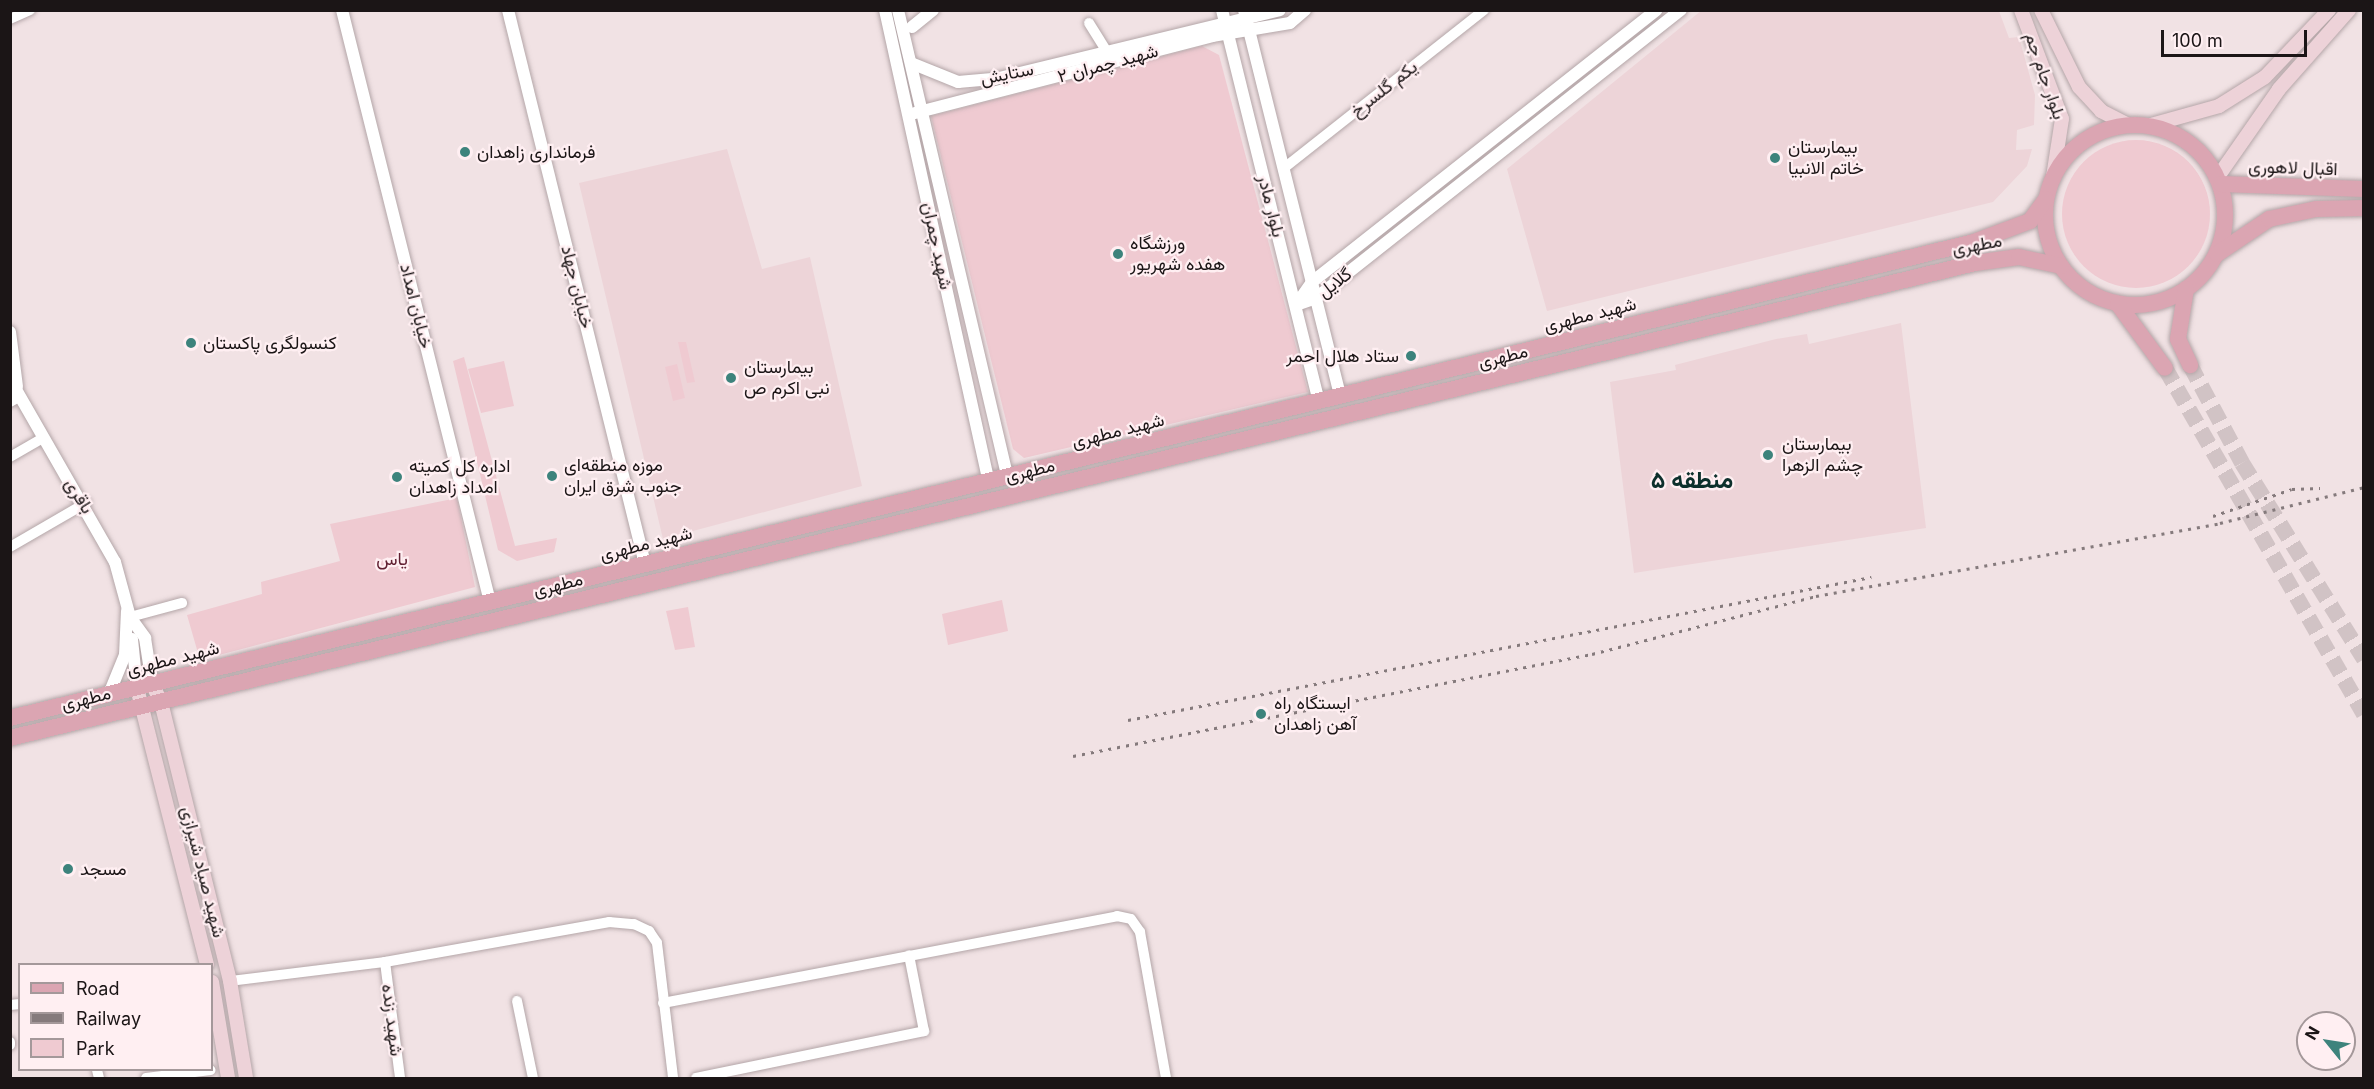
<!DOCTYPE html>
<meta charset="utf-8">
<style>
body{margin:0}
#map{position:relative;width:2374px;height:1089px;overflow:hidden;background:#f1e2e4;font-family:Inter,Vazirmatn,sans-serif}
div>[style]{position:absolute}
.built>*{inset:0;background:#edd4d8}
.green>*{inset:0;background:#efcad1}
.round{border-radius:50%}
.primary-tunnel>*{height:16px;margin-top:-8px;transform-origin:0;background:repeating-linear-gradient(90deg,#d1c3c5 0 16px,transparent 0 24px)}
.roads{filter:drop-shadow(0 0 2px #b4a6a8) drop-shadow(0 0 2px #b4a6a8)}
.minor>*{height:10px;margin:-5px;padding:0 5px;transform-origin:5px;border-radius:5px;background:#fff}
.tertiary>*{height:12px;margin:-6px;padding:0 6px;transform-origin:6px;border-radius:6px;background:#fff}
.secondary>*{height:14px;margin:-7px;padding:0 7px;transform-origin:7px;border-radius:7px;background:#edd2d8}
.primary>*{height:16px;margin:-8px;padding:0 8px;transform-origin:8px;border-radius:8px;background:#dba5b2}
.primary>.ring{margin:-8px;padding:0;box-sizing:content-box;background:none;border:16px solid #dba5b2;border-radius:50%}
.rail>*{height:3px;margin-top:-1.5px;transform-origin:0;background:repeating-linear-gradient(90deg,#857a7c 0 3px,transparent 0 9px)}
.dots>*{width:16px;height:16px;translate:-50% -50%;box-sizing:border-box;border:3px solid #ffeff2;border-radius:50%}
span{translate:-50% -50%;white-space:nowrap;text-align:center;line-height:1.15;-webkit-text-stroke:4.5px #ffeff2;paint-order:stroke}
.street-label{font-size:18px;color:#1b1516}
.poi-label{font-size:18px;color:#1b1516}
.left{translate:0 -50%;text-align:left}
.right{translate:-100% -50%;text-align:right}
.park-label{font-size:18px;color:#612032}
.district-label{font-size:24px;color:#0d302c;font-weight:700}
.frame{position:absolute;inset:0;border:12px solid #1b1516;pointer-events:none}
.legend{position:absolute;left:18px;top:963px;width:195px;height:108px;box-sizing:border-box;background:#ffeff2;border:2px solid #a4989a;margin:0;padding:8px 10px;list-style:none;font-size:18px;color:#1b1516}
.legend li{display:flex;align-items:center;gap:12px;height:30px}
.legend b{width:30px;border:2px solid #a4989a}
.north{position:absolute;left:2296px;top:1011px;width:60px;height:60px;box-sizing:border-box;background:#ffeff2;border:2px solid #a4989a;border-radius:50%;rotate:300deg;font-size:16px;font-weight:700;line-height:24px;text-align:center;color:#1b1516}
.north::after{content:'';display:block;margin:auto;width:21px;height:27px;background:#3d837c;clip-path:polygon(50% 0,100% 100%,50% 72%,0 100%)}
.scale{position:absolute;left:2161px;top:30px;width:146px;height:27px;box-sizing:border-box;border:3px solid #1b1516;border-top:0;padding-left:8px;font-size:18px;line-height:21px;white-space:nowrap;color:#1b1516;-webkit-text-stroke:4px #ffeff2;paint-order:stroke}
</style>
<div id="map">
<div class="built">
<div style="clip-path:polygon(1702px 10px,1999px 11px,2009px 38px,2019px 37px,2035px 95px,2034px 125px,2017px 130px,2016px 150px,2032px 149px,2027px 166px,1993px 202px,1547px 311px,1507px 169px)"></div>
<div style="clip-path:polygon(727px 149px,762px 269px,810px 257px,862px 486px,663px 539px,579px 183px)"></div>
<div style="clip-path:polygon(1901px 323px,1926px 528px,1634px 573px,1610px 382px,1676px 370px,1675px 365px,1776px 339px,1807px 334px,1809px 344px)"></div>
</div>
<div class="green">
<div style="clip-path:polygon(1202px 46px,1219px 55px,1308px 392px,1024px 458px,1013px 449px,931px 116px)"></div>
<div class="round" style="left:2062px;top:140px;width:148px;height:148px"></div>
<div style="clip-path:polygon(678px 342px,686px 342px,695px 382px,687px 383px)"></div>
<div style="clip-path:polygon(464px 357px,515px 546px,557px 538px,554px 552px,517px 561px,498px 550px,453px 361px)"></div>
<div style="clip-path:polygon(504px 361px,514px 406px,481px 413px,468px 369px)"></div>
<div style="clip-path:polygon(677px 364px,685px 398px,673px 401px,665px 367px)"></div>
<div style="clip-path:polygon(457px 498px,475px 587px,200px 660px,187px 615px,262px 594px,261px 582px,340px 561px,330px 524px)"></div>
<div style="clip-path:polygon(1002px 600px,1008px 631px,948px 645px,942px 614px)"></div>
<div style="clip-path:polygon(688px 607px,695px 647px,675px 650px,666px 611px)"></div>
</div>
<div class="primary-tunnel">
<div style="left:2190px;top:365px;width:111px;rotate:62deg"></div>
<div style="left:2242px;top:463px;width:231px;rotate:58.1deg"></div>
<div style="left:2165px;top:368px;width:399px;rotate:60.1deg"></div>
</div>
<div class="roads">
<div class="minor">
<div style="left:10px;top:19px;width:22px;rotate:-24deg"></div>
<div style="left:1089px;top:23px;width:32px;rotate:58deg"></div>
<div style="left:1284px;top:168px;width:255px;rotate:-38.3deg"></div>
<div style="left:10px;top:392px;width:10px;rotate:29deg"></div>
<div style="left:19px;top:397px;width:10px;rotate:151deg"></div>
<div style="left:10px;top:457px;width:36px;rotate:-30deg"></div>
<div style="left:10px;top:547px;width:88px;rotate:-30.1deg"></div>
<div style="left:130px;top:617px;width:54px;rotate:-15.1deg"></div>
<div style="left:385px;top:962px;width:117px;rotate:82.6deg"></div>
<div style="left:230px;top:981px;width:156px;rotate:-7deg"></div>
<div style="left:385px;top:962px;width:228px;rotate:-10.1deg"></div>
<div style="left:609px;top:922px;width:25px;rotate:5deg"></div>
<div style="left:634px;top:924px;width:17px;rotate:25deg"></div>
<div style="left:649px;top:931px;width:14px;rotate:56deg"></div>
<div style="left:657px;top:943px;width:136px;rotate:83.2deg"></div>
<div style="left:517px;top:1001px;width:79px;rotate:78.3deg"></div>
<div style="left:663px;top:1003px;width:462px;rotate:-10.8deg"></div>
<div style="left:1117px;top:916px;width:14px;rotate:12deg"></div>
<div style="left:1131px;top:919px;width:16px;rotate:55deg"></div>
<div style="left:1140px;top:932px;width:148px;rotate:79.9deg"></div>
<div style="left:10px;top:1005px;width:10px;rotate:-6deg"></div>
<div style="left:10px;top:1042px;width:3px;rotate:90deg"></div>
<div style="left:97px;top:1070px;width:8px;rotate:76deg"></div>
<div style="left:146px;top:1078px;width:65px;rotate:-7deg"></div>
<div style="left:696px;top:1078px;width:233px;rotate:-11.6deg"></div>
<div style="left:924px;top:1031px;width:77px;rotate:-101.2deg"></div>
</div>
<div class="tertiary">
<div style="left:342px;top:10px;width:610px;rotate:75.96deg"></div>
<div style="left:508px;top:10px;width:571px;rotate:76.11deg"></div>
<div style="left:885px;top:10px;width:483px;rotate:77.6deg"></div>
<div style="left:898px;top:10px;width:481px;rotate:76.8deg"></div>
<div style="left:1222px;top:10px;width:403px;rotate:76.1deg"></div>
<div style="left:1244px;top:10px;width:398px;rotate:76deg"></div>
<div style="left:912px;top:27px;width:27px;rotate:-39deg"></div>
<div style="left:911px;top:63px;width:51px;rotate:22deg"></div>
<div style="left:958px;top:82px;width:37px;rotate:-5deg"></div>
<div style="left:995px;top:79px;width:293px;rotate:-13.6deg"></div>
<div style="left:915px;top:113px;width:307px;rotate:-14.5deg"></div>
<div style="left:1212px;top:36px;width:79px;rotate:-9.5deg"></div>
<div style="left:1290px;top:23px;width:20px;rotate:-41deg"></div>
<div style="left:1296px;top:305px;width:21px;rotate:-19deg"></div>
<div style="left:1316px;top:298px;width:465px;rotate:-38.3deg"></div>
<div style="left:1296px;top:305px;width:28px;rotate:-55deg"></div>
<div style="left:1312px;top:282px;width:439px;rotate:-38.3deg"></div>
<div style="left:10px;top:332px;width:55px;rotate:82.7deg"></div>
<div style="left:10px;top:379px;width:211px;rotate:60.2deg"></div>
<div style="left:115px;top:562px;width:57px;rotate:74.7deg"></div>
<div style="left:130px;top:617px;width:26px;rotate:54deg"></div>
<div style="left:145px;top:638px;width:47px;rotate:81.3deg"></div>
<div style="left:132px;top:639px;width:49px;rotate:84.2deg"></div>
<div style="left:109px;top:694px;width:42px;rotate:-67.7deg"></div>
<div style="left:125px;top:655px;width:44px;rotate:-87.4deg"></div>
</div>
<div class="secondary">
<div style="left:2021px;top:10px;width:116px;rotate:69.4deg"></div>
<div style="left:2062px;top:119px;width:59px;rotate:98.8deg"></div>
<div style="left:2041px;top:10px;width:86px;rotate:63.7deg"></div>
<div style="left:2079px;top:87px;width:33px;rotate:47deg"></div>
<div style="left:2101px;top:111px;width:29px;rotate:27deg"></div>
<div style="left:2151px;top:125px;width:71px;rotate:-15.6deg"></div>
<div style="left:2219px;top:106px;width:54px;rotate:-32.2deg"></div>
<div style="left:2265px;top:77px;width:93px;rotate:-46.3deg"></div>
<div style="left:2217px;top:178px;width:108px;rotate:-55.1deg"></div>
<div style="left:2279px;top:89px;width:106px;rotate:-48.5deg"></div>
<div style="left:152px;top:684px;width:20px;rotate:63deg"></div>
<div style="left:161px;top:702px;width:287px;rotate:76.1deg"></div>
<div style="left:230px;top:981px;width:98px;rotate:80.6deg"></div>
<div style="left:137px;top:688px;width:285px;rotate:75.8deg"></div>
<div style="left:212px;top:982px;width:97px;rotate:80.5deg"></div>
</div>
<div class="primary">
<div class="ring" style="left:2045px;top:125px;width:164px;height:164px"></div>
<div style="left:2221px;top:184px;width:143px;rotate:2deg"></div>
<div style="left:2217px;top:254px;width:63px;rotate:-33.9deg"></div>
<div style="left:2269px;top:219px;width:48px;rotate:-12deg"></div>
<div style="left:2316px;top:209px;width:48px;rotate:-1.2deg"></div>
<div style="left:2186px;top:289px;width:51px;rotate:99.1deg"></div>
<div style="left:2178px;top:339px;width:29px;rotate:65deg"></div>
<div style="left:2118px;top:304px;width:79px;rotate:53.7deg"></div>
<div style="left:10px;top:718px;width:2018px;rotate:-13.62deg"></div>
<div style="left:1971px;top:243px;width:63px;rotate:-20.4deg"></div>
<div style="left:2030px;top:221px;width:27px;rotate:-54deg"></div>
<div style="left:10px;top:738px;width:2022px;rotate:-13.59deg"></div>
<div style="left:1975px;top:263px;width:44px;rotate:-7.8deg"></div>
<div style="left:2019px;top:257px;width:43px;rotate:12.1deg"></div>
</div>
</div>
<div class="rail">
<div style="left:2213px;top:516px;width:83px;rotate:-18.9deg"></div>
<div style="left:2292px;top:489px;width:28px;rotate:-2deg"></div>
<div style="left:1128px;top:720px;width:757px;rotate:-10.89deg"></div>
<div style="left:1073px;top:756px;width:529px;rotate:-11.12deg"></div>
<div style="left:1592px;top:654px;width:231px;rotate:-14.5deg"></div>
<div style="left:1816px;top:596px;width:411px;rotate:-10.2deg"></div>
<div style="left:2220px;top:523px;width:148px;rotate:-14deg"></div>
</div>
<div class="dots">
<div style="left:465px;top:152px;background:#3d837c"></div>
<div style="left:1775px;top:158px;background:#3d837c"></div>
<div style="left:1118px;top:254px;background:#3d837c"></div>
<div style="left:191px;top:343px;background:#3d837c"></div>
<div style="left:1411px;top:356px;background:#3d837c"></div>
<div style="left:731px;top:378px;background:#3d837c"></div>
<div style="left:1768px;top:455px;background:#3d837c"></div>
<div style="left:552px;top:476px;background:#3d837c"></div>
<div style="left:397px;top:477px;background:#3d837c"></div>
<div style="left:1261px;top:714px;background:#3d837c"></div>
<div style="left:68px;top:869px;background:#3d837c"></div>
</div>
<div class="street-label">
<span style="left:1108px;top:64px;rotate:-15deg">شهید چمران ۲</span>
<span style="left:1007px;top:74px;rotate:-11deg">ستایش</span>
<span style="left:2045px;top:76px;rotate:71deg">بلوار جام جم</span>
<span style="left:1384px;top:89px;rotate:-38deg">یکم گلسرخ</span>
<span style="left:2293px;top:168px;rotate:2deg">اقبال لاهوری</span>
<span style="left:1271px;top:206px;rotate:76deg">بلوار مادر</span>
<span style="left:1977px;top:245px;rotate:-10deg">مطهری</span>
<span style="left:937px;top:246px;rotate:78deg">شهید چمران</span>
<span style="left:1335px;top:283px;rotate:-37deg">گلایل</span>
<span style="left:577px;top:287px;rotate:76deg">خیابان جهاد</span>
<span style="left:416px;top:306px;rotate:76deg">خیابان امداد</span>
<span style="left:1590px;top:315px;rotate:-14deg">شهید مطهری</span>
<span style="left:1503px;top:357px;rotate:-14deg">مطهری</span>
<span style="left:1118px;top:431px;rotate:-14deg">شهید مطهری</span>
<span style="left:1030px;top:471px;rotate:-14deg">مطهری</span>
<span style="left:79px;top:496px;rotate:58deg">باقری</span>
<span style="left:646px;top:544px;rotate:-14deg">شهید مطهری</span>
<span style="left:558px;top:585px;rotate:-14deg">مطهری</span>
<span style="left:173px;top:659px;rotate:-14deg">شهید مطهری</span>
<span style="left:86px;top:699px;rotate:-14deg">مطهری</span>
<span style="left:203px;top:872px;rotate:76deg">شهید صیاد شیرازی</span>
<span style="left:392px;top:1020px;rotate:83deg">شهید زنده</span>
</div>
<div class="poi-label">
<span class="left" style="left:1788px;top:158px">بیمارستان<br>خاتم الانبیا</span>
<span class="left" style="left:477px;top:152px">فرمانداری زاهدان</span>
<span class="left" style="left:1130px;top:254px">ورزشگاه<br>هفده شهریور</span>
<span class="left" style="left:203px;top:343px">کنسولگری پاکستان</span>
<span class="right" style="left:1399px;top:356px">ستاد هلال احمر</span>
<span class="left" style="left:744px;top:378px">بیمارستان<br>نبی اکرم ص</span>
<span class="left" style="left:1782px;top:455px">بیمارستان<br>چشم الزهرا</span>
<span class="left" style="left:564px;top:476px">موزه منطقه‌ای<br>جنوب شرق ایران</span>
<span class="left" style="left:409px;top:477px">اداره کل کمیته<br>امداد زاهدان</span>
<span class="left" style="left:1274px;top:714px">ایستگاه راه<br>آهن زاهدان</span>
<span class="left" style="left:80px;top:869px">مسجد</span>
</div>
<div class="park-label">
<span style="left:392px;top:559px">یاس</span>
</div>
<div class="district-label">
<span style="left:1692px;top:480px">منطقه ۵</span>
</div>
<div class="frame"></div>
<ul class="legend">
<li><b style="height:8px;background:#dba5b2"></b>Road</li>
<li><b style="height:8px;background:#857a7c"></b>Railway</li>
<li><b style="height:16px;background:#efcad1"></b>Park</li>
</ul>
<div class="north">N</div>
<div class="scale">100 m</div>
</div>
